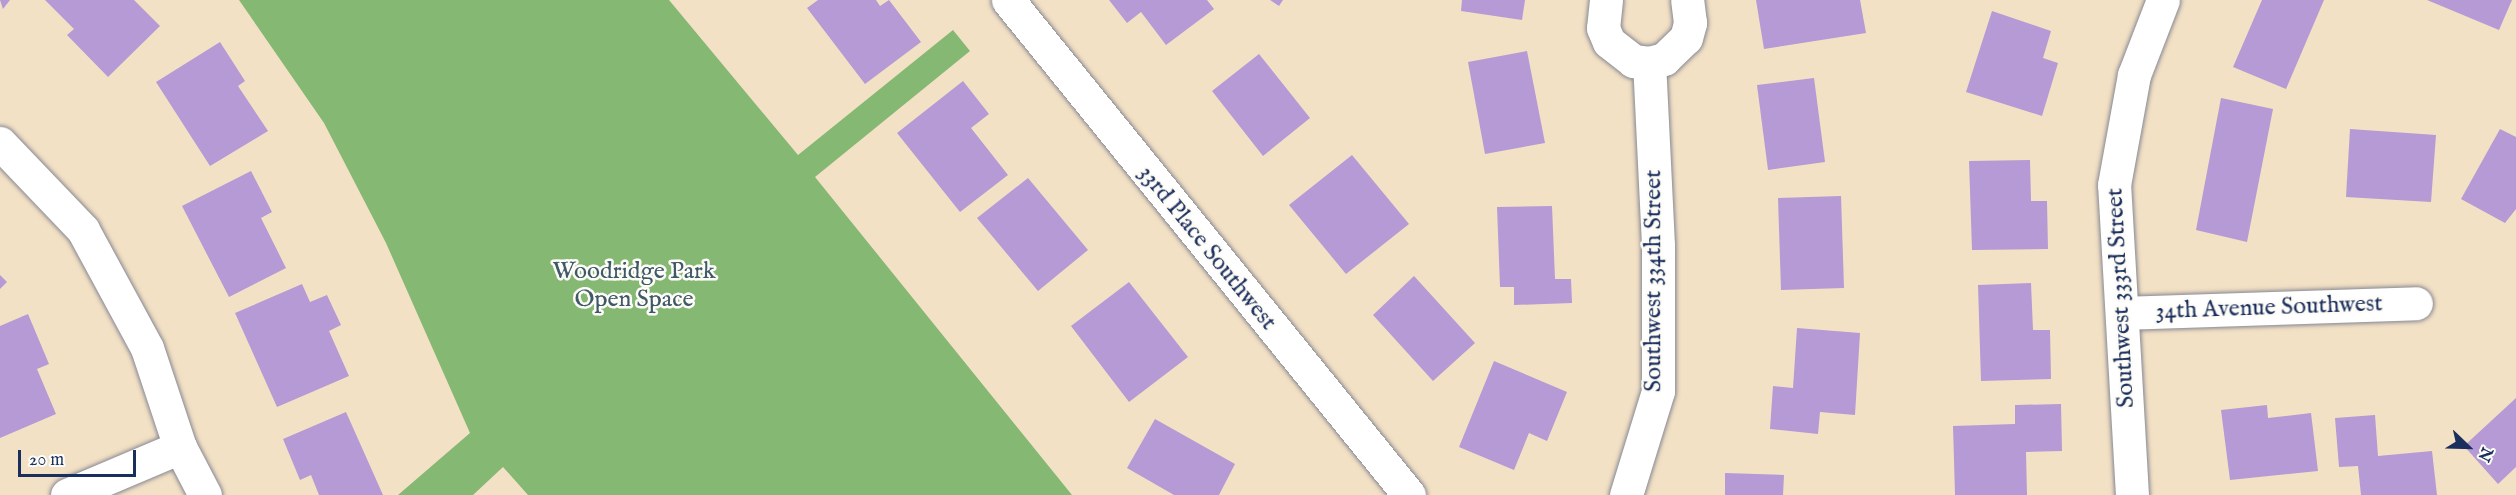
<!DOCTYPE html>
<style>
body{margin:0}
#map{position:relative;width:2516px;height:495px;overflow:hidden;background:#f3e1c5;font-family:"IM FELL English",serif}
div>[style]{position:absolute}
.forest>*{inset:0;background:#85b872}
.building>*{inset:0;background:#b59ad5}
.roads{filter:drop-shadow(0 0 2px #878892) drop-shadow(0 0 2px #878892)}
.minor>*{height:33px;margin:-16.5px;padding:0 16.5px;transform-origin:16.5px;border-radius:16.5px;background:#fff}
span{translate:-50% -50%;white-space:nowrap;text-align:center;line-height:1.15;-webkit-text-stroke:5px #fdfcf7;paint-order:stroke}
.street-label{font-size:24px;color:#1b2f5e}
.park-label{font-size:24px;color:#3e5968}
.north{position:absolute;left:2438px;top:417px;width:60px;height:60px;-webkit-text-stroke:4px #fdfcf7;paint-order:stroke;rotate:113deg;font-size:16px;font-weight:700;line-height:24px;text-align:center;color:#1b2f5e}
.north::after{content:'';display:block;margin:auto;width:21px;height:27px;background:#1b2f5e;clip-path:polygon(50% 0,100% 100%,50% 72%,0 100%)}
.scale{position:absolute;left:18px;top:450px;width:118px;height:27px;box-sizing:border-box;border:3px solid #1b2f5e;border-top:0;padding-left:8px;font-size:18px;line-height:21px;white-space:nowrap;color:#1b2f5e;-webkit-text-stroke:4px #fdfcf7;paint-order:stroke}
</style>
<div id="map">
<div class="forest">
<div style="clip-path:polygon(239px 0,669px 0,798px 155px,953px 30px,970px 51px,815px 177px,1072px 495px,528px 495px,503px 467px,473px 495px,398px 495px,470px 433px,386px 243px,324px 123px)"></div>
</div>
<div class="building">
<div style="clip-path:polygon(0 0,10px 0,3px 9px)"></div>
<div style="clip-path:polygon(45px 0,134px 0,160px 26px,108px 77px,67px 35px,74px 29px)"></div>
<div style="clip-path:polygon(818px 0,876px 0,880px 6px,889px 0,921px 42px,865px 84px,807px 8px)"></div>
<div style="clip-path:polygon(1109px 0,1207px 0,1214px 9px,1166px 45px,1141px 12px,1127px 23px)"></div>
<div style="clip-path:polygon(1270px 0,1283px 0,1279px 6px)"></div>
<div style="clip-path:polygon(1462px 0,1525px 0,1522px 20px,1461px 11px)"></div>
<div style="clip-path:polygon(1756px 0,1860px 0,1866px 33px,1764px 49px)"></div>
<div style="clip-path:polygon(2262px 0,2324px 0,2286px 89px,2233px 67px)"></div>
<div style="clip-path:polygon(2427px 0,2512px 0,2499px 30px)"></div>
<div style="clip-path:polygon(1992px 11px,2051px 31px,2043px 58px,2058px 63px,2042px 116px,1966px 92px)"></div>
<div style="clip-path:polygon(220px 42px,245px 81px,238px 86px,268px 131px,210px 166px,156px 82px)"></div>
<div style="clip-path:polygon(1527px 51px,1545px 143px,1485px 154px,1468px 62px)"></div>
<div style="clip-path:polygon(1259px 54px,1310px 118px,1263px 156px,1212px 91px)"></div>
<div style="clip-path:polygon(1814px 78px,1825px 162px,1768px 170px,1757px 85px)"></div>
<div style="clip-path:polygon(963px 81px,989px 114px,971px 128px,1008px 175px,960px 212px,897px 133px)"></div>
<div style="clip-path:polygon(2221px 98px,2273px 109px,2247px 242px,2196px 230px)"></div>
<div style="clip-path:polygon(2350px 129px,2436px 135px,2431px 202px,2346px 197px)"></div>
<div style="clip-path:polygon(2500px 129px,2516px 137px,2516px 209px,2505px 223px,2461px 199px)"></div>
<div style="clip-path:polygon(1352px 155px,1409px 224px,1346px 274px,1289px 205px)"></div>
<div style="clip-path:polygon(2030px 160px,2031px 201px,2047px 201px,2048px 249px,1972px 250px,1969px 161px)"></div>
<div style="clip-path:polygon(251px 171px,272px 212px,261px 218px,286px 268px,229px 297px,182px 206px)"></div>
<div style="clip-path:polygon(1028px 178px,1088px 250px,1038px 291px,977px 218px)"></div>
<div style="clip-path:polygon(1841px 196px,1844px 288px,1781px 290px,1778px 198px)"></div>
<div style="clip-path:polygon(1552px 206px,1555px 279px,1571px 279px,1572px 303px,1514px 305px,1514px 287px,1500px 287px,1497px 207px)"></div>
<div style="clip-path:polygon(0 275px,7px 282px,0 289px)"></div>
<div style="clip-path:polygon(1414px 276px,1475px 343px,1433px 381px,1373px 315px)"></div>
<div style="clip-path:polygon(1129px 282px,1188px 357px,1129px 402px,1071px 326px)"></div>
<div style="clip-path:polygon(2031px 283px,2033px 330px,2050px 330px,2051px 379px,1981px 381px,1978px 285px)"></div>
<div style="clip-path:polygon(302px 284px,310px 302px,327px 295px,341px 325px,329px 331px,349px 376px,277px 407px,235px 313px)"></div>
<div style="clip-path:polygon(28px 314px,49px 364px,37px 369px,56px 414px,0 438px,0 326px)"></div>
<div style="clip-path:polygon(1797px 328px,1860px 333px,1855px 415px,1820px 412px,1818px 434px,1770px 429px,1773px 386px,1793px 388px)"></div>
<div style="clip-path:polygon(1494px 361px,1567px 392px,1547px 441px,1529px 433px,1514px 470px,1459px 447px)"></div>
<div style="clip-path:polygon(2516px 398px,2516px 467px,2498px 484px,2464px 446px)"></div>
<div style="clip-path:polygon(2061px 404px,2062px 451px,2026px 452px,2027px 495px,1955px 495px,1953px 426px,2015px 424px,2015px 405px)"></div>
<div style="clip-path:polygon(2267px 405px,2268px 418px,2311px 413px,2318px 471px,2230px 480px,2221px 410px)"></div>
<div style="clip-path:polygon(346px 412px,383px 495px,319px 495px,311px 475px,300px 480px,283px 439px)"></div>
<div style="clip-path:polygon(2375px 415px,2378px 456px,2432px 451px,2437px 495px,2361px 495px,2358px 466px,2339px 467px,2335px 418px)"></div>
<div style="clip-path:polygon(1155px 419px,1235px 464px,1219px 495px,1174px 495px,1127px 468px)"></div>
<div style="clip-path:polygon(1725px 473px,1784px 475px,1783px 495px,1725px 495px)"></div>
</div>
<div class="roads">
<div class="minor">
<div style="left:1008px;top:0;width:637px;rotate:50.99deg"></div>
<div style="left:1606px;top:0;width:28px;rotate:96deg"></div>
<div style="left:1603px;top:28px;width:15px;rotate:67deg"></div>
<div style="left:1609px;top:42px;width:31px;rotate:38deg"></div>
<div style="left:1633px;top:61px;width:16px;rotate:7deg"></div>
<div style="left:1649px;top:63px;width:16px;rotate:-15deg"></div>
<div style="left:1664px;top:59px;width:30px;rotate:-44deg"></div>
<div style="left:1686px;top:38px;width:16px;rotate:-75deg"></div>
<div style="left:1690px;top:23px;width:23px;rotate:-97deg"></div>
<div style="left:0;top:143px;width:120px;rotate:46.3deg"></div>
<div style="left:83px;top:230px;width:134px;rotate:61.5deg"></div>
<div style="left:147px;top:348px;width:104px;rotate:71.6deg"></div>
<div style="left:180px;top:447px;width:54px;rotate:62.5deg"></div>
<div style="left:2122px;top:313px;width:294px;rotate:-1.9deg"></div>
<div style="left:67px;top:495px;width:123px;rotate:-23deg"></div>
<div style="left:1626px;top:495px;width:109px;rotate:-72.9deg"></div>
<div style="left:1658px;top:391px;width:146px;rotate:-90deg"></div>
<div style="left:1658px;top:245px;width:182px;rotate:-92.8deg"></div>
<div style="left:2132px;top:495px;width:311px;rotate:-93.3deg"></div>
<div style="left:2114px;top:185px;width:112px;rotate:-79.7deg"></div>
<div style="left:2134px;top:75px;width:80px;rotate:-68.9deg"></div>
</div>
</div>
<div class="street-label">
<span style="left:1207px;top:248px;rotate:51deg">33rd Place Southwest</span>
<span style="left:1654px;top:281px;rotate:-90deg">Southwest 334th Street</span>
<span style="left:2121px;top:298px;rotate:-93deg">Southwest 333rd Street</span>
<span style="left:2269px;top:308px;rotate:-2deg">34th Avenue Southwest</span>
</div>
<div class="park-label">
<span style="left:634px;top:286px">Woodridge Park<br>Open Space</span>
</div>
<div class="north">N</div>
<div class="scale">20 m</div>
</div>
